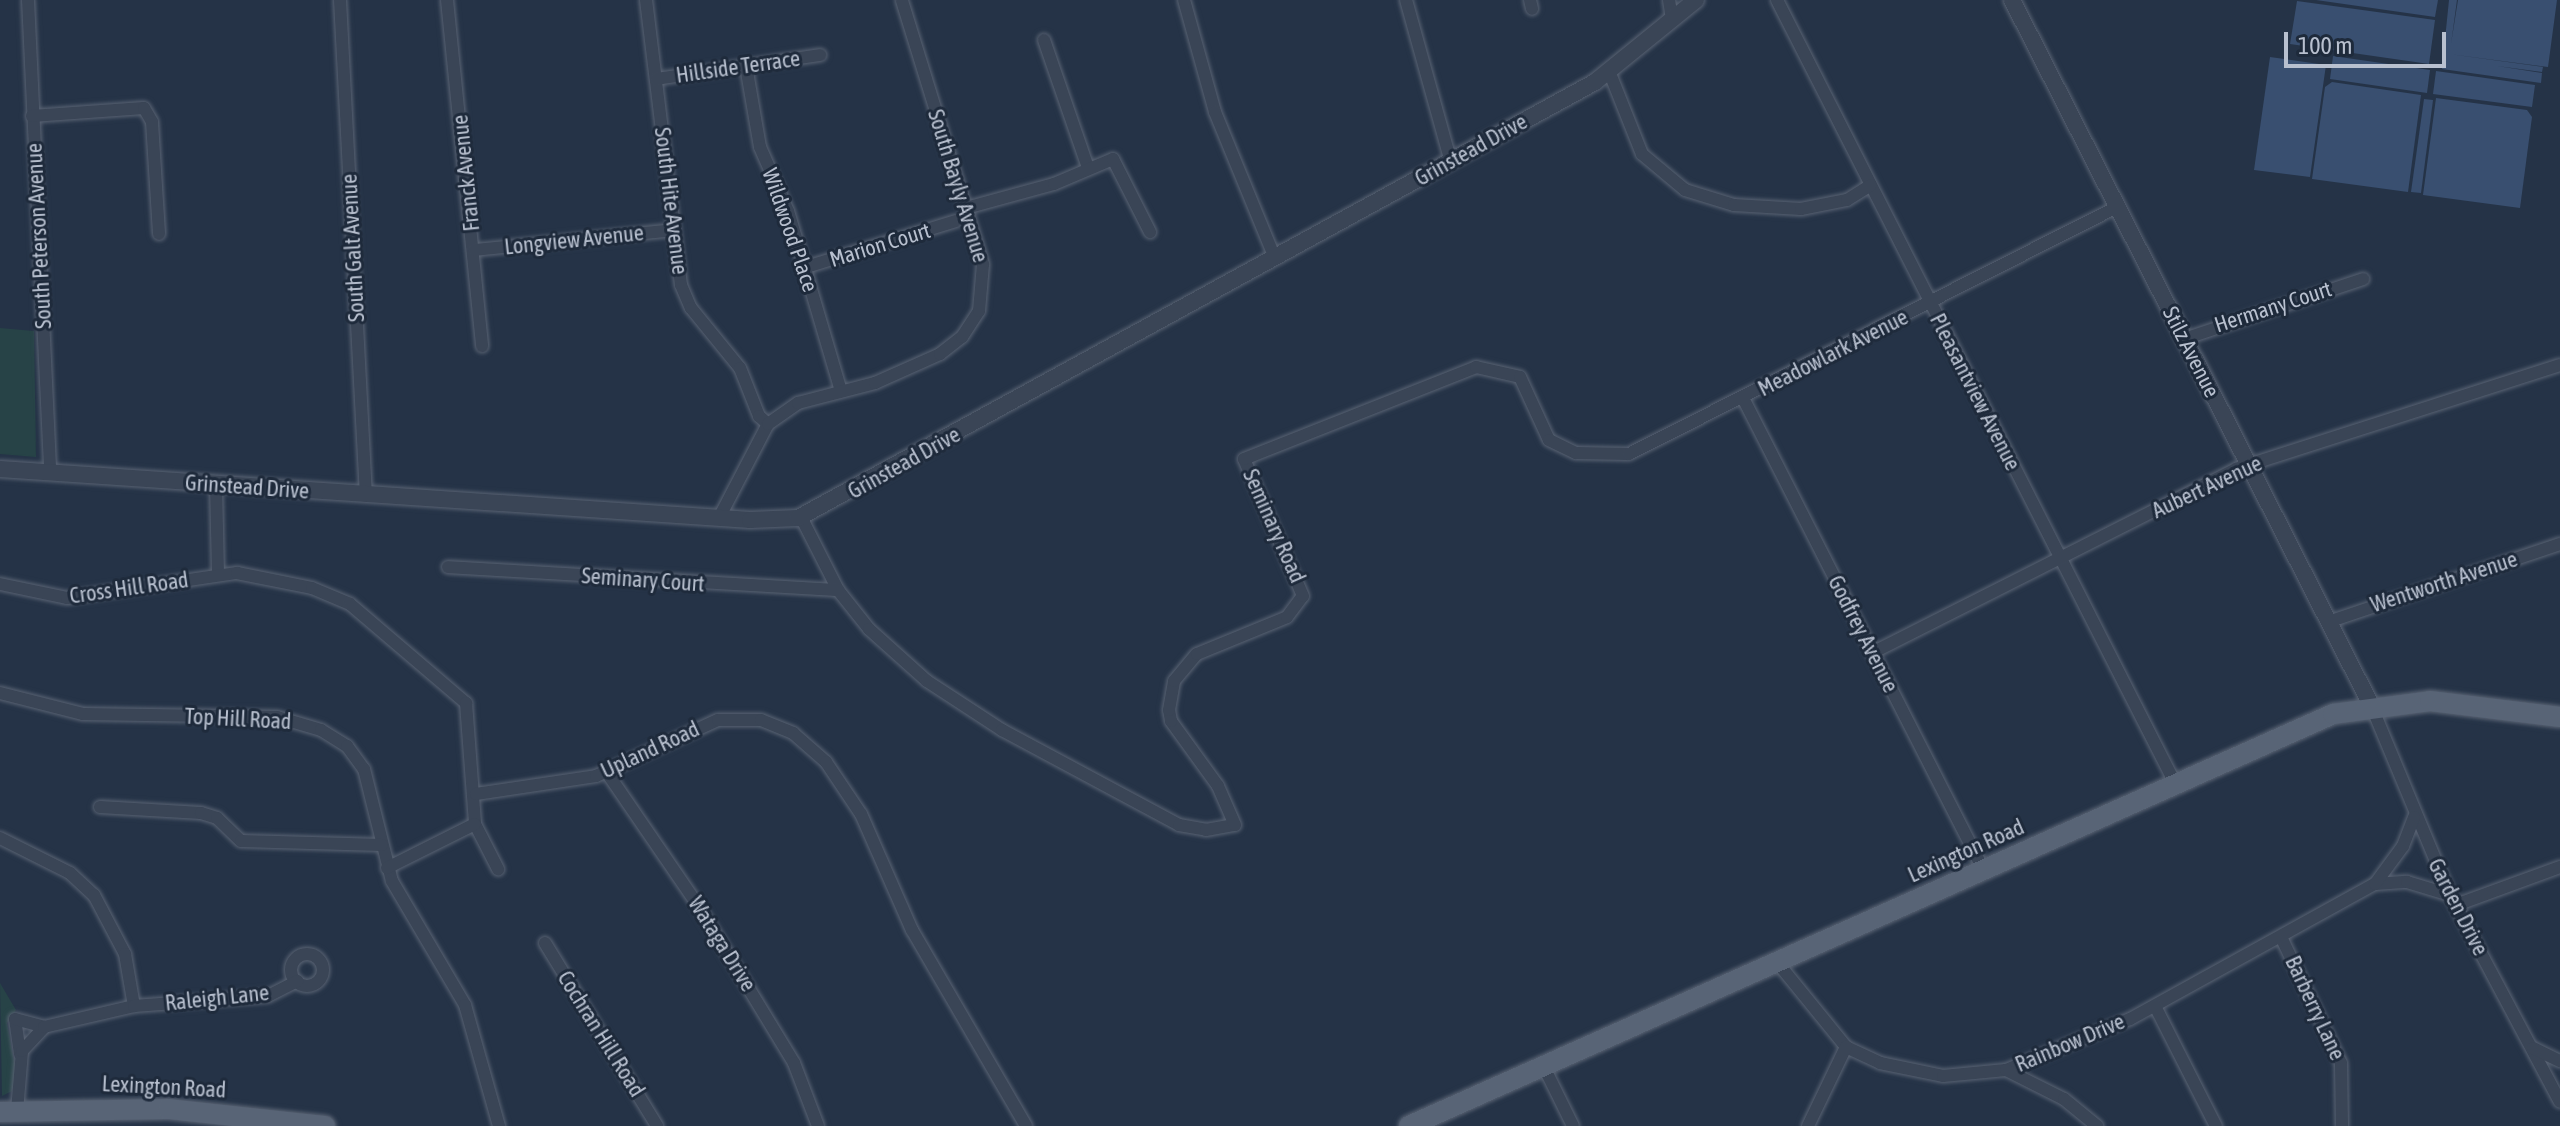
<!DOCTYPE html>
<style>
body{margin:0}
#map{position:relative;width:2560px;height:1126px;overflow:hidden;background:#253347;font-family:"Asap Condensed",sans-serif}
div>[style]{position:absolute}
.green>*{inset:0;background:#274347}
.water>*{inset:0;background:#394f70}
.roads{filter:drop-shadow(0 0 2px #596373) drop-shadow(0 0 2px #596373)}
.minor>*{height:12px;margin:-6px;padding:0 6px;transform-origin:6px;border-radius:6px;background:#3a4556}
.minor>.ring{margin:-6px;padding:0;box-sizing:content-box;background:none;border:12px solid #3a4556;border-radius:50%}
.tertiary>*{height:16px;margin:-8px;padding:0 8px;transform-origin:8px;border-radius:8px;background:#3a4556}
.primary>*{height:20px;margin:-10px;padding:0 10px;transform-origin:10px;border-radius:10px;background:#586476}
span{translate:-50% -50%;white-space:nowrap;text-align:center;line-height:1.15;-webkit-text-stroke:6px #1e2a3b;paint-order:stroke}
.street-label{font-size:22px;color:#b8c0cf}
.scale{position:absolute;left:2284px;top:32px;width:162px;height:36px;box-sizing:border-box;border:4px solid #b8c0cf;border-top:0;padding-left:10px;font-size:24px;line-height:28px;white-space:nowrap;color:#b8c0cf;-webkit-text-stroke:6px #1e2a3b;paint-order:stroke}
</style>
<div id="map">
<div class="green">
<div style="clip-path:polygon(0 328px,34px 331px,36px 457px,0 454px)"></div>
<div style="clip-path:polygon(0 983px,16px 1010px,7px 1023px,17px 1076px,12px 1091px,2px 1096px)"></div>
</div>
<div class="water">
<div style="clip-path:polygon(2316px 0,2438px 0,2435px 17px)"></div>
<div style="clip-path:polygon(2449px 0,2457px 0,2451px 44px,2458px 0,2557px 0,2548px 67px,2449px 54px,2543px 67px,2542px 72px,2497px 66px,2542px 73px,2541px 83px,2442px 69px)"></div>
<div style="clip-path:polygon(2297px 1px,2435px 20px,2429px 64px,2290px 44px)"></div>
<div style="clip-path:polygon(2333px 56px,2430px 70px,2427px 93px,2330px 79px)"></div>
<div style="clip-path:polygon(2270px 57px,2326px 65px,2310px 177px,2254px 170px)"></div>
<div style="clip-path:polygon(2436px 71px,2535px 85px,2532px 107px,2433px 94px)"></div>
<div style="clip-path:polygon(2332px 82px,2421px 95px,2408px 192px,2312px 179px,2325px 87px)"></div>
<div style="clip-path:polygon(2436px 98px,2527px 110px,2532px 117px,2520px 208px,2423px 195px)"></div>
<div style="clip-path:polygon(2424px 99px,2433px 100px,2421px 193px,2411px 192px)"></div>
</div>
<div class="roads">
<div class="minor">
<div style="left:28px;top:0;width:474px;rotate:87.3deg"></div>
<div style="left:340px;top:0;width:496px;rotate:87deg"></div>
<div style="left:447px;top:0;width:348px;rotate:84.2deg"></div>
<div style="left:646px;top:0;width:287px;rotate:83deg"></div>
<div style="left:681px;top:285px;width:25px;rotate:67deg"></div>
<div style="left:691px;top:308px;width:77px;rotate:50.8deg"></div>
<div style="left:740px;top:368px;width:52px;rotate:68.4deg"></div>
<div style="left:759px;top:416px;width:12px;rotate:42deg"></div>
<div style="left:1184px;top:0;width:116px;rotate:74.5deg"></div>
<div style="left:1215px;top:112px;width:158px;rotate:67.7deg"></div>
<div style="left:1406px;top:0;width:168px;rotate:74.5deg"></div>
<div style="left:1530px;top:0;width:9px;rotate:77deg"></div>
<div style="left:1669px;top:0;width:20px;rotate:81deg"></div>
<div style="left:1777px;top:0;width:878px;rotate:63.06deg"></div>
<div style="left:1044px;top:40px;width:135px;rotate:71deg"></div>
<div style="left:746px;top:66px;width:82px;rotate:80.2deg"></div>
<div style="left:760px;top:147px;width:70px;rotate:66.4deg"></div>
<div style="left:788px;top:211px;width:188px;rotate:73.6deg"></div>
<div style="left:1609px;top:71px;width:89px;rotate:68.3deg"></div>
<div style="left:1642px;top:154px;width:56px;rotate:39.9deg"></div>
<div style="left:1685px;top:190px;width:51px;rotate:17deg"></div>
<div style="left:1734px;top:205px;width:67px;rotate:3.4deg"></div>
<div style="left:1801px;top:209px;width:47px;rotate:-11.1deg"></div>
<div style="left:1847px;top:200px;width:28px;rotate:-32deg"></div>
<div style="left:656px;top:79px;width:166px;rotate:-8.3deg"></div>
<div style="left:32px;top:116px;width:112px;rotate:-4.1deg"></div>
<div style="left:144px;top:108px;width:16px;rotate:60deg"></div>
<div style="left:152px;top:122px;width:112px;rotate:86.4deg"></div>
<div style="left:966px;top:208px;width:91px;rotate:-15.3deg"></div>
<div style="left:1054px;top:184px;width:64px;rotate:-23deg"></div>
<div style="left:1113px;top:159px;width:82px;rotate:63.1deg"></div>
<div style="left:474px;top:250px;width:201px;rotate:-5.7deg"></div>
<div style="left:803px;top:268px;width:160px;rotate:-17.1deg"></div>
<div style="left:2184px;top:339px;width:189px;rotate:-18.5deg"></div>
<div style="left:1743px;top:398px;width:529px;rotate:63deg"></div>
<div style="left:216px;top:485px;width:90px;rotate:88.7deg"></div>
<div style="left:801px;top:517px;width:82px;rotate:63.1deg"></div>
<div style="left:838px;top:590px;width:50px;rotate:51.5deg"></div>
<div style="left:869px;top:629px;width:78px;rotate:41.9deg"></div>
<div style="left:927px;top:681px;width:90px;rotate:33.2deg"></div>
<div style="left:1002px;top:730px;width:201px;rotate:28.2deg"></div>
<div style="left:1179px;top:825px;width:27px;rotate:10deg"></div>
<div style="left:1206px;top:830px;width:29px;rotate:-10deg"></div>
<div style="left:1235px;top:825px;width:43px;rotate:-113.6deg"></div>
<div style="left:1218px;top:786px;width:80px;rotate:-125.9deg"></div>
<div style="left:1171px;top:721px;width:11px;rotate:-100deg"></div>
<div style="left:1169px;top:710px;width:29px;rotate:-80deg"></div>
<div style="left:1174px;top:681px;width:35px;rotate:-50deg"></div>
<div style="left:1197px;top:654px;width:97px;rotate:-22.3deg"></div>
<div style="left:1287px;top:617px;width:26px;rotate:-53deg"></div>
<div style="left:1303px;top:596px;width:149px;rotate:-113.3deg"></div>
<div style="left:1244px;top:459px;width:250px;rotate:-21.6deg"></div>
<div style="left:1476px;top:367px;width:45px;rotate:12.8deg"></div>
<div style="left:1520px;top:377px;width:69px;rotate:65.3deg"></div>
<div style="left:1549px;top:440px;width:30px;rotate:26deg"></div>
<div style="left:1576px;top:453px;width:53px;rotate:1.1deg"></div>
<div style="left:1629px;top:454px;width:547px;rotate:-26.85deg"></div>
<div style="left:719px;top:518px;width:106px;rotate:-62.5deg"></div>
<div style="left:768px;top:424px;width:37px;rotate:-35deg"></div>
<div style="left:798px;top:403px;width:80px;rotate:-14.6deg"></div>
<div style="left:875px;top:383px;width:71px;rotate:-24deg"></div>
<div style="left:940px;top:354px;width:28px;rotate:-38deg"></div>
<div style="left:962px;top:337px;width:31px;rotate:-57deg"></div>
<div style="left:979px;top:311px;width:47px;rotate:-85.1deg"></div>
<div style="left:983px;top:264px;width:276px;rotate:-107.1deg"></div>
<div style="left:448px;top:567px;width:391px;rotate:3.4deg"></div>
<div style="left:0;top:584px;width:68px;rotate:11.8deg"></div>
<div style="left:67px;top:598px;width:172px;rotate:-8.4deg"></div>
<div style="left:237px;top:573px;width:76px;rotate:11.3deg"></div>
<div style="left:312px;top:588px;width:41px;rotate:22.8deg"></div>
<div style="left:350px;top:604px;width:153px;rotate:40.5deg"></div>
<div style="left:466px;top:703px;width:121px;rotate:85.7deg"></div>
<div style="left:475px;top:824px;width:51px;rotate:62.9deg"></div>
<div style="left:2328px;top:622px;width:245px;rotate:-18.6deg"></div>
<div style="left:1872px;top:653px;width:408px;rotate:-26.8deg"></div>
<div style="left:2236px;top:469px;width:340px;rotate:-17.8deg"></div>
<div style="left:0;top:693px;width:86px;rotate:14.2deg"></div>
<div style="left:83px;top:714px;width:194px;rotate:0.9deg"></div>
<div style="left:277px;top:717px;width:46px;rotate:16.5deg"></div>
<div style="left:321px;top:730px;width:31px;rotate:32deg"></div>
<div style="left:347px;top:746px;width:29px;rotate:54deg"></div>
<div style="left:364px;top:769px;width:115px;rotate:76deg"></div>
<div style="left:392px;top:881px;width:144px;rotate:59.5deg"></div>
<div style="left:465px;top:1005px;width:126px;rotate:74.3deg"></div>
<div style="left:2371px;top:705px;width:206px;rotate:67.4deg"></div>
<div style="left:2450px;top:895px;width:234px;rotate:62deg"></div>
<div style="left:606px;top:771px;width:168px;rotate:55.6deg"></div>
<div style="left:701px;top:910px;width:179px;rotate:58.7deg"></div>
<div style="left:794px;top:1063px;width:67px;rotate:69.1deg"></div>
<div style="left:476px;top:794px;width:121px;rotate:-8.5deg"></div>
<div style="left:596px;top:776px;width:134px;rotate:-24.7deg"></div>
<div style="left:718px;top:720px;width:43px"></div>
<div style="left:761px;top:720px;width:35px;rotate:22deg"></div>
<div style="left:793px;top:733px;width:44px;rotate:41.3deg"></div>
<div style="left:826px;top:762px;width:63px;rotate:56.1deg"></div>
<div style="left:861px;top:814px;width:127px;rotate:66.3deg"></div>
<div style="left:912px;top:930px;width:227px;rotate:59.8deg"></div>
<div style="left:100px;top:807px;width:101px;rotate:3.4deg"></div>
<div style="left:201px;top:813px;width:17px;rotate:17deg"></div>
<div style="left:217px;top:818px;width:33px;rotate:44deg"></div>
<div style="left:241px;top:841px;width:141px;rotate:1.6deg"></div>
<div style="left:0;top:838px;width:78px;rotate:26.6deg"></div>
<div style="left:70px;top:873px;width:33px;rotate:43deg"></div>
<div style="left:94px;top:895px;width:67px;rotate:62.3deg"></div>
<div style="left:125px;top:954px;width:53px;rotate:80.2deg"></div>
<div style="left:387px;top:868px;width:98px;rotate:-26.6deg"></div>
<div style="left:2375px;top:884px;width:32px;rotate:-4deg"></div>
<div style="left:2407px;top:882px;width:45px;rotate:16.8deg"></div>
<div style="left:2456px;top:905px;width:111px;rotate:-20.1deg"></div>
<div style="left:2282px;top:939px;width:137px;rotate:64.6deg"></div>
<div style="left:2341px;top:1063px;width:63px;rotate:89.1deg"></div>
<div style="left:545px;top:943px;width:215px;rotate:58.5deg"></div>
<div class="ring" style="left:291px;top:954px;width:20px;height:20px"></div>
<div style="left:1777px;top:962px;width:109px;rotate:50.9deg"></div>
<div style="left:1846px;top:1047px;width:38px;rotate:25deg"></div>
<div style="left:1880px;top:1063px;width:64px;rotate:11.7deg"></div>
<div style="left:1943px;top:1076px;width:63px;rotate:-5.4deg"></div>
<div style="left:2006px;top:1070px;width:134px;rotate:-22.4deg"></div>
<div style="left:2130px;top:1019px;width:280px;rotate:-28.9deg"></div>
<div style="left:2375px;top:884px;width:47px;rotate:-53.6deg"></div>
<div style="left:2403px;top:846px;width:31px;rotate:-69deg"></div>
<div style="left:2155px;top:1006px;width:135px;rotate:63.1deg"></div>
<div style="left:2533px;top:1048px;width:30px;rotate:26deg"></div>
<div style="left:20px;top:1054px;width:35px;rotate:-98deg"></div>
<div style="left:15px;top:1019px;width:30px;rotate:15deg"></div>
<div style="left:1543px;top:1065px;width:68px;rotate:63.8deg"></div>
<div style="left:2006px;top:1070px;width:65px;rotate:26.6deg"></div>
<div style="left:2064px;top:1099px;width:43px;rotate:39.3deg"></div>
<div style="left:17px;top:1111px;width:60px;rotate:-85.2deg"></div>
<div style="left:22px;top:1051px;width:33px;rotate:-47deg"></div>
<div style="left:44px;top:1027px;width:92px;rotate:-13.1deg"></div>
<div style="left:134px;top:1006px;width:134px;rotate:-4.3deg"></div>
<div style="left:268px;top:996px;width:33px;rotate:-27deg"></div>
<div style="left:1808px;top:1126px;width:88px;rotate:-64.3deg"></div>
</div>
<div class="tertiary">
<div style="left:2012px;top:0;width:791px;rotate:63.01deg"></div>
<div style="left:0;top:469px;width:752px;rotate:3.89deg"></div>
<div style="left:750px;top:520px;width:48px;rotate:-2.4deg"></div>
<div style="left:798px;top:518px;width:908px;rotate:-28.68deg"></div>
<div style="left:1595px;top:82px;width:130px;rotate:-39.1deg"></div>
</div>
<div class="primary">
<div style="left:0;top:1112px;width:168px;rotate:-1deg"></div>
<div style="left:168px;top:1109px;width:158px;rotate:6.2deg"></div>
<div style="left:1409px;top:1126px;width:1012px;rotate:-24.03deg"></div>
<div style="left:2333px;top:714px;width:98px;rotate:-7.6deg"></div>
<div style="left:2430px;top:701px;width:131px;rotate:7deg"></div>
</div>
</div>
<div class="street-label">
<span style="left:738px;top:67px;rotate:-8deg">Hillside Terrace</span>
<span style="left:1471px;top:150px;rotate:-29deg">Grinstead Drive</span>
<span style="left:466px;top:173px;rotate:-96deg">Franck Avenue</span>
<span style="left:958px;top:186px;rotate:73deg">South Bayly Avenue</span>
<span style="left:671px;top:201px;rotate:83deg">South Hite Avenue</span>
<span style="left:790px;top:230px;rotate:71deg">Wildwood Place</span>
<span style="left:39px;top:236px;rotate:-93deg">South Peterson Avenue</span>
<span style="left:574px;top:240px;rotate:-6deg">Longview Avenue</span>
<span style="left:880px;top:245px;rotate:-17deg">Marion Court</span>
<span style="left:353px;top:248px;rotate:-93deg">South Galt Avenue</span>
<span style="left:2273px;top:307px;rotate:-18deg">Hermany Court</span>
<span style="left:2191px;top:352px;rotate:63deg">Stilz Avenue</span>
<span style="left:1833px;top:353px;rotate:-27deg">Meadowlark Avenue</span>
<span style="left:1975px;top:392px;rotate:63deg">Pleasantview Avenue</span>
<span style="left:904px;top:463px;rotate:-29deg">Grinstead Drive</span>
<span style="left:247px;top:487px;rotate:4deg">Grinstead Drive</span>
<span style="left:2207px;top:487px;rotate:-25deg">Aubert Avenue</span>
<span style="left:1274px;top:526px;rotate:66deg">Seminary Road</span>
<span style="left:643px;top:580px;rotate:4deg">Seminary Court</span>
<span style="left:2444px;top:582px;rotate:-18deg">Wentworth Avenue</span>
<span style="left:129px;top:588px;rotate:-8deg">Cross Hill Road</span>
<span style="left:1863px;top:634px;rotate:63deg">Godfrey Avenue</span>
<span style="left:238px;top:719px;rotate:3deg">Top Hill Road</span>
<span style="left:650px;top:750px;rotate:-25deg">Upland Road</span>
<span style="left:1966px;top:851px;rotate:-24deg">Lexington Road</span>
<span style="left:2458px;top:907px;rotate:63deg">Garden Drive</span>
<span style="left:722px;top:944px;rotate:58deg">Wataga Drive</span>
<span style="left:217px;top:998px;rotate:-6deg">Raleigh Lane</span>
<span style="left:2315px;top:1008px;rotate:65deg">Barberry Lane</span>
<span style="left:601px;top:1034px;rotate:58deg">Cochran Hill Road</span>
<span style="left:2070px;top:1043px;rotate:-23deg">Rainbow Drive</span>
<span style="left:164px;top:1087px;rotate:3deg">Lexington Road</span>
</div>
<div class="scale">100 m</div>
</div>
